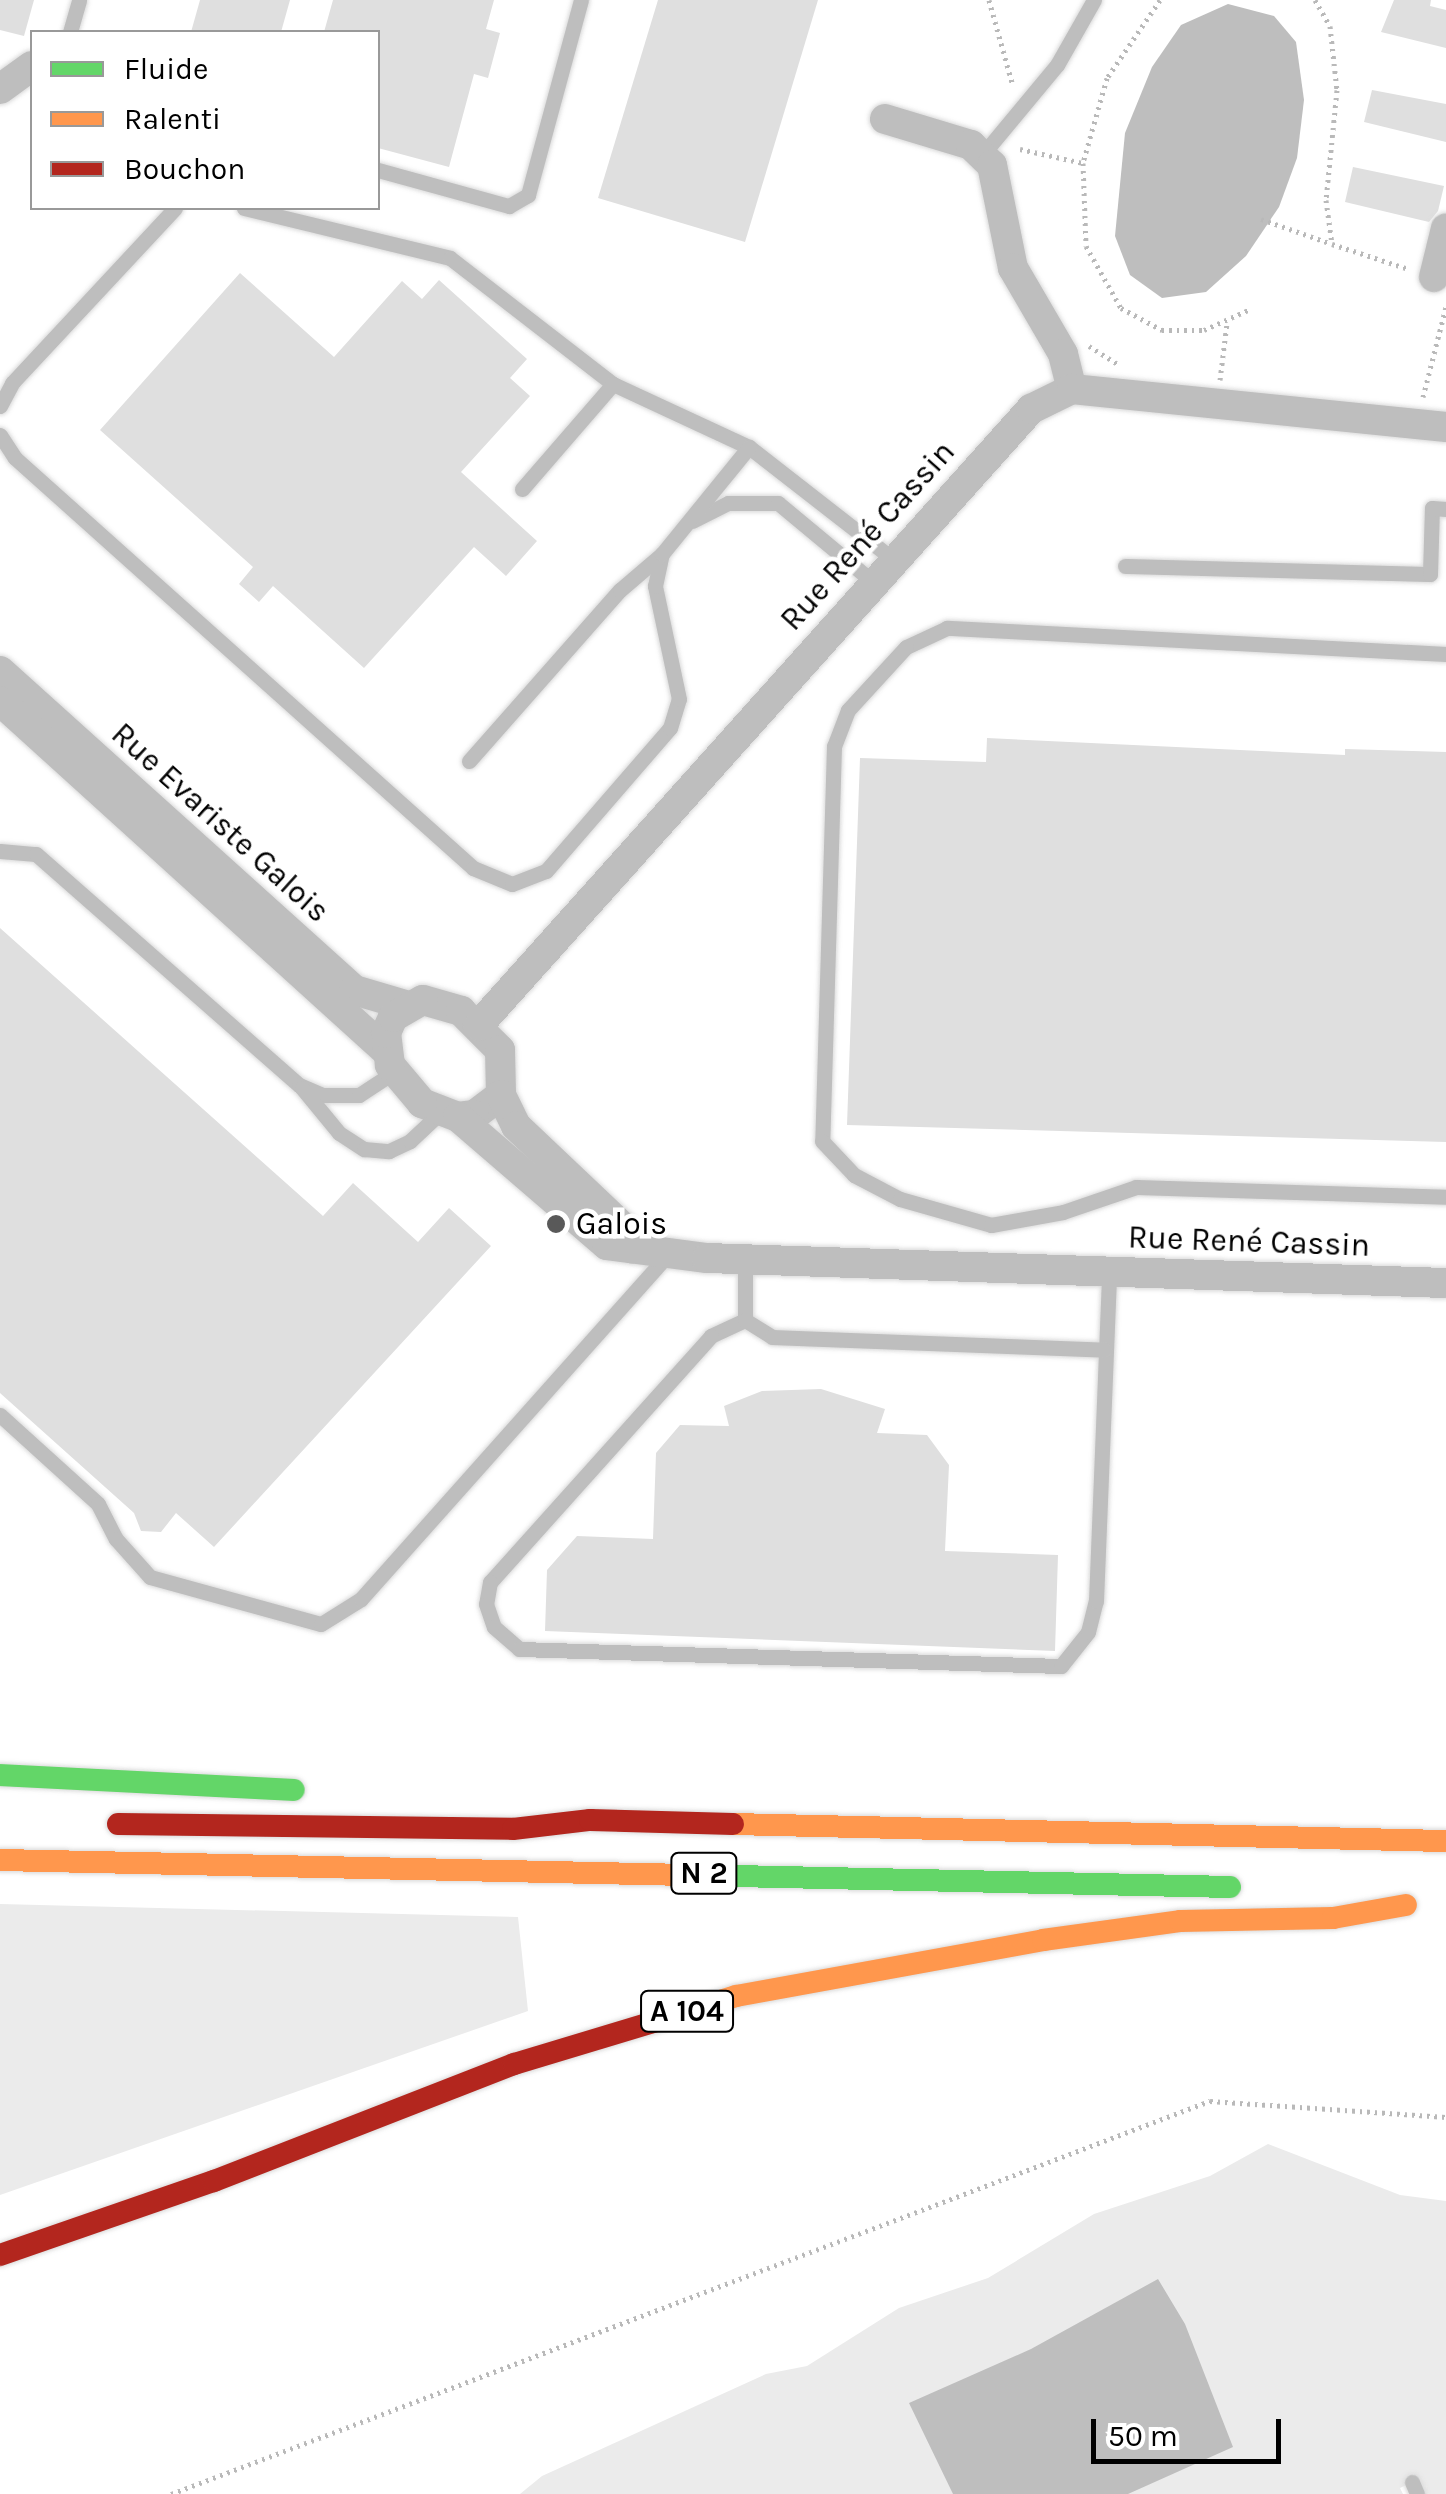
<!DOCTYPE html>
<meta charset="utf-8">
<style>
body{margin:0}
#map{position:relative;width:1446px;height:2494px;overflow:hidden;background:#fff;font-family:Karla,sans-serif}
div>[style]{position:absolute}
.green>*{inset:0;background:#ebebeb}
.water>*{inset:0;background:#bebebe}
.building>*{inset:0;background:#dfdfdf}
.path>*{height:5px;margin-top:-2.5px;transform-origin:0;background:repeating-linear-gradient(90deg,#b9b9b9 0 2.5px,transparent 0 7.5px)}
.roads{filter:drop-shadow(0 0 2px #dbdbdb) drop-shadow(0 0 2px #dbdbdb)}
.lane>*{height:15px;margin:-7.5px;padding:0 7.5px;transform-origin:7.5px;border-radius:7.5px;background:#bebebe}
.street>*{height:30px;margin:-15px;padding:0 15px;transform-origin:15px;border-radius:15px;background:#bebebe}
.fast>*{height:22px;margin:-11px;padding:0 11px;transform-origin:11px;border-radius:11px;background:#63d668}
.slow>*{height:22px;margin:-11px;padding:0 11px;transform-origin:11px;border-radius:11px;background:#ff974d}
.jam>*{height:22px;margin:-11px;padding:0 11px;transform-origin:11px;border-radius:11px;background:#b3261e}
.dots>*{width:28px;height:28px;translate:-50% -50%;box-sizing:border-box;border:5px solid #fff;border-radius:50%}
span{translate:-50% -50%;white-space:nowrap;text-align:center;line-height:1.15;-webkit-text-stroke:9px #fff;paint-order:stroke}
.shield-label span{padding:2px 8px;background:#fff;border:2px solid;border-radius:8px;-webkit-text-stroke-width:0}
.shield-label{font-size:30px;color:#000;font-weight:700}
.street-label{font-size:32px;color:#000}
.poi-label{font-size:32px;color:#000}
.left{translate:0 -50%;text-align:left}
.legend{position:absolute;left:30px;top:30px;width:350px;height:180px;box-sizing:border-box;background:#fff;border:2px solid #999;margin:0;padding:12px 18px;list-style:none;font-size:30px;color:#000}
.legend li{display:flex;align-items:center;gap:20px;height:50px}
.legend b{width:50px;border:2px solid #999}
.scale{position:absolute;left:1091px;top:2419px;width:190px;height:45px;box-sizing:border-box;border:5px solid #000;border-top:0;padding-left:12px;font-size:30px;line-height:35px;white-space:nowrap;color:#000;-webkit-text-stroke:8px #fff;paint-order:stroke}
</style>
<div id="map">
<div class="green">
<div style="clip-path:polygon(0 1904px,518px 1917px,528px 2011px,0 2195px)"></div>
<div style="clip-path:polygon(1268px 2144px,1400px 2195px,1446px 2201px,1446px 2494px,1422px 2494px,1415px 2481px,1400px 2488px,1403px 2494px,520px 2494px,542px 2476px,766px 2374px,807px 2366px,899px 2308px,988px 2278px,1094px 2214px,1210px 2176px)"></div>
</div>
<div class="water">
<div style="clip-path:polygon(1228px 4px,1274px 16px,1296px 42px,1304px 100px,1297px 158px,1279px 207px,1246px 256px,1206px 292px,1162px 298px,1130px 275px,1115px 236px,1125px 133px,1152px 67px,1181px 25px)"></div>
<div style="clip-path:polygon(1158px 2279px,1185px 2324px,1233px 2447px,1128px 2494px,953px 2494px,909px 2403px,1031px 2349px)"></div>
</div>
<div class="building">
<div style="clip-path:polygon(0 0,34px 0,24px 36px,0 30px)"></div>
<div style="clip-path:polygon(200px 0,290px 0,281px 32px,191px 32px)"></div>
<div style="clip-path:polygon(333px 0,494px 0,486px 29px,500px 33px,488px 78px,474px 74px,449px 167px,378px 148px,378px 32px,324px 32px)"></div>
<div style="clip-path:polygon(658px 0,818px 0,745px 242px,598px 198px)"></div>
<div style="clip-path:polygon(1394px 0,1431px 0,1430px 6px,1446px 10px,1446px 48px,1381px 32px)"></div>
<div style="clip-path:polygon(1372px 90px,1446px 104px,1446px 142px,1364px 122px)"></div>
<div style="clip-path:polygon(1353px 167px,1444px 186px,1438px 211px,1429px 222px,1345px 202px)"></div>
<div style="clip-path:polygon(240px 273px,334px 357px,402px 281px,422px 299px,439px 280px,527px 359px,510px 378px,530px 396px,461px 472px,537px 541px,506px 576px,474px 547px,364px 668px,273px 586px,259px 602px,239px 584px,253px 567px,100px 430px)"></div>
<div style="clip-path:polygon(987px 738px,1345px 755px,1345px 749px,1446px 752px,1446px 1142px,847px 1125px,860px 758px,986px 762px)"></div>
<div style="clip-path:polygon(0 928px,323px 1216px,353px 1183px,418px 1242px,449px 1208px,491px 1246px,214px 1547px,176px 1513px,161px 1532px,141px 1531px,134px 1513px,0 1393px)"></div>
<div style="clip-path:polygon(821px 1389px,885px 1409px,877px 1433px,927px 1435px,949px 1465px,945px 1551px,1058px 1555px,1055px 1651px,545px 1631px,547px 1570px,577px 1536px,653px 1539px,656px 1453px,680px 1425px,729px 1426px,724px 1406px,762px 1391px)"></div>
</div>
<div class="path">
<div style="left:989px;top:0;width:89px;rotate:74.4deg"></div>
<div style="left:1160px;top:0;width:94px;rotate:124.2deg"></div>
<div style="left:1107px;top:78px;width:88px;rotate:105.8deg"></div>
<div style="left:1083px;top:163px;width:83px;rotate:87.9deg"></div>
<div style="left:1086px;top:246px;width:71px;rotate:60.6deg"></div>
<div style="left:1121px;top:308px;width:47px;rotate:28.2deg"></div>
<div style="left:1162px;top:330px;width:42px"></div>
<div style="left:1204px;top:330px;width:48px;rotate:-24.4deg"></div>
<div style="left:1315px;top:0;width:30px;rotate:60deg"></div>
<div style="left:1330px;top:26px;width:64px;rotate:83.8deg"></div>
<div style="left:1337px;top:90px;width:111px;rotate:95.7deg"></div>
<div style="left:1326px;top:200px;width:44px;rotate:82.2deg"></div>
<div style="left:1332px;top:244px;width:81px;rotate:18deg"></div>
<div style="left:1020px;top:149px;width:65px;rotate:12.5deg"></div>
<div style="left:1261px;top:219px;width:75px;rotate:19.4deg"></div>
<div style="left:1089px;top:346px;width:34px;rotate:32deg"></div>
<div style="left:1220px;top:380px;width:57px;rotate:-83deg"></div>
<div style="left:1423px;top:397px;width:93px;rotate:-75.7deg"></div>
<div style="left:171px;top:2494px;width:1111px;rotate:-20.72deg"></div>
<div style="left:1210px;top:2101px;width:237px;rotate:3.9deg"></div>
</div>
<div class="roads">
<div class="lane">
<div style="left:70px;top:32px;width:33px;rotate:-74deg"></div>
<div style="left:983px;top:154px;width:116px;rotate:-50.3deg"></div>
<div style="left:1057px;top:65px;width:75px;rotate:-60.4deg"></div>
<div style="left:378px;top:170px;width:136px;rotate:15.4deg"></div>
<div style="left:509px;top:206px;width:22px;rotate:-30deg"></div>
<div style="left:528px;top:195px;width:202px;rotate:-74.8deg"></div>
<div style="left:244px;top:208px;width:212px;rotate:13.6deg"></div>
<div style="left:450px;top:258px;width:206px;rotate:37.7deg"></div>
<div style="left:613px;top:384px;width:150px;rotate:24.9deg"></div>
<div style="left:749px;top:447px;width:182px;rotate:37.9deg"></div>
<div style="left:0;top:406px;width:26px;rotate:-62deg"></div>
<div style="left:12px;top:383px;width:239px;rotate:-47deg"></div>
<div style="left:0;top:435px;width:27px;rotate:57deg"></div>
<div style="left:15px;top:458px;width:615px;rotate:41.83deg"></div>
<div style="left:473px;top:868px;width:42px;rotate:22.3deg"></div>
<div style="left:512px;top:884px;width:36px;rotate:-21deg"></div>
<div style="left:546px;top:871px;width:189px;rotate:-49.1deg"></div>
<div style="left:670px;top:728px;width:30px;rotate:-73deg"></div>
<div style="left:679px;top:699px;width:116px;rotate:-102deg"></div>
<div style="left:655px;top:586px;width:33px;rotate:-78deg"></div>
<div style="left:522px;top:489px;width:139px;rotate:-49.1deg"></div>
<div style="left:692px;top:521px;width:40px;rotate:-26.6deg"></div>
<div style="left:728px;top:503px;width:50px"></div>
<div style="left:778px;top:503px;width:124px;rotate:39.7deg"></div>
<div style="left:1125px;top:566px;width:305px;rotate:1.5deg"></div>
<div style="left:1430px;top:574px;width:66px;rotate:-88.3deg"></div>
<div style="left:1432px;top:508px;width:14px;rotate:4deg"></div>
<div style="left:1446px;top:654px;width:500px;rotate:-177deg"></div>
<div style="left:947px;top:628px;width:45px;rotate:155.1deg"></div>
<div style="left:906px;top:647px;width:86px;rotate:132.6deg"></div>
<div style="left:848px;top:710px;width:39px;rotate:111deg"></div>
<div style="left:834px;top:746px;width:395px;rotate:91.7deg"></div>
<div style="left:822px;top:1141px;width:47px;rotate:46.7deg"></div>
<div style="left:854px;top:1175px;width:52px;rotate:27.6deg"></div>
<div style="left:900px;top:1199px;width:95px;rotate:15.9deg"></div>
<div style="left:991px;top:1225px;width:73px;rotate:-10.2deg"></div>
<div style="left:1063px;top:1212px;width:77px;rotate:-18.9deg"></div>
<div style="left:1136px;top:1187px;width:310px;rotate:1.8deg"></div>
<div style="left:469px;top:761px;width:228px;rotate:-48.6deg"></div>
<div style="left:620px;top:590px;width:55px;rotate:-40.6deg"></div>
<div style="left:662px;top:554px;width:138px;rotate:-50.9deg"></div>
<div style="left:0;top:851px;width:36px;rotate:5deg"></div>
<div style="left:36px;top:854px;width:350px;rotate:41.3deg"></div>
<div style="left:299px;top:1085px;width:26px;rotate:23deg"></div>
<div style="left:323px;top:1095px;width:36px"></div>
<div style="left:359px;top:1095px;width:42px;rotate:-33.3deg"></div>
<div style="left:302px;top:1088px;width:58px;rotate:50.6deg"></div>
<div style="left:339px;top:1133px;width:30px;rotate:33deg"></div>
<div style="left:364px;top:1149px;width:25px;rotate:5deg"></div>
<div style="left:389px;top:1151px;width:23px;rotate:-25deg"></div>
<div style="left:410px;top:1141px;width:42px;rotate:-43.1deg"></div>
<div style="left:745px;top:1259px;width:61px;rotate:90deg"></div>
<div style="left:745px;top:1320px;width:38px;rotate:155deg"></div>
<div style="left:711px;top:1336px;width:331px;rotate:131.9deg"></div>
<div style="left:490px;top:1582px;width:22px;rotate:100deg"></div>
<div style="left:486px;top:1604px;width:24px;rotate:71deg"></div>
<div style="left:494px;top:1627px;width:33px;rotate:41deg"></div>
<div style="left:519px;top:1649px;width:542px;rotate:1.8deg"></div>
<div style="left:1061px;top:1666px;width:43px;rotate:-51.5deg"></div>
<div style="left:1088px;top:1632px;width:32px;rotate:-76deg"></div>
<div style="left:1096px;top:1601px;width:329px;rotate:-87.7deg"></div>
<div style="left:745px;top:1320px;width:32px;rotate:32deg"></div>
<div style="left:772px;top:1337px;width:333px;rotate:2.2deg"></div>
<div style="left:0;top:1415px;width:132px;rotate:42.2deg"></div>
<div style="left:98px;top:1504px;width:39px;rotate:63deg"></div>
<div style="left:116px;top:1539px;width:51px;rotate:48.2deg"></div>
<div style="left:150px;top:1577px;width:177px;rotate:15.4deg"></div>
<div style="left:321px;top:1624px;width:47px;rotate:-32deg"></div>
<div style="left:361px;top:1599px;width:461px;rotate:-48.3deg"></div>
<div style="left:1412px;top:2482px;width:13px;rotate:67deg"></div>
</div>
<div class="street">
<div style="left:0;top:89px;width:39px;rotate:-36deg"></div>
<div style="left:885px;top:119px;width:90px;rotate:16.8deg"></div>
<div style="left:971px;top:145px;width:29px;rotate:44deg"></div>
<div style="left:992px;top:165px;width:105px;rotate:78.5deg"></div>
<div style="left:1013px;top:268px;width:99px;rotate:59.8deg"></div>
<div style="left:1063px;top:354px;width:36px;rotate:76deg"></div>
<div style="left:1434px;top:277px;width:50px;rotate:-76.2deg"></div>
<div style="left:0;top:671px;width:477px;rotate:42deg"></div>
<div style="left:354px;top:990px;width:53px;rotate:16.4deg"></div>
<div style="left:0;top:701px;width:520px;rotate:42.19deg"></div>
<div style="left:423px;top:1000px;width:40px;rotate:16deg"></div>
<div style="left:461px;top:1011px;width:55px;rotate:45deg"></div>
<div style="left:500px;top:1050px;width:45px;rotate:88.7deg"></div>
<div style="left:501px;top:1095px;width:34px;rotate:143deg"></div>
<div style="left:474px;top:1115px;width:16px;rotate:173deg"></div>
<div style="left:458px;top:1117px;width:39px;rotate:-159deg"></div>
<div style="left:422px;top:1103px;width:50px;rotate:-130.1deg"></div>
<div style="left:390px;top:1065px;width:32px;rotate:-97deg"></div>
<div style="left:386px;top:1033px;width:17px;rotate:-66deg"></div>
<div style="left:393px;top:1017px;width:34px;rotate:-30deg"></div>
<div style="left:478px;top:1026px;width:829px;rotate:-48.13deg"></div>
<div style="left:1031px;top:409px;width:46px;rotate:-26deg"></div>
<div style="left:1072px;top:389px;width:376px;rotate:5.8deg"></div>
<div style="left:501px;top:1095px;width:34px;rotate:64deg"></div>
<div style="left:516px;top:1126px;width:149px;rotate:43.4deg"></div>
<div style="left:624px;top:1228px;width:22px;rotate:68deg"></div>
<div style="left:458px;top:1117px;width:196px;rotate:40.7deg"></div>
<div style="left:607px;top:1245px;width:101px;rotate:7.4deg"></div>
<div style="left:707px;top:1258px;width:739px;rotate:1.94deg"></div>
</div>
<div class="fast">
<div style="left:0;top:1775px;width:294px;rotate:2.9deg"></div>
<div style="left:690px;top:1875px;width:540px;rotate:1.27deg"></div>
</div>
<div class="slow">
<div style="left:733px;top:1824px;width:713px;rotate:1.37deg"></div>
<div style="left:0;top:1860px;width:690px;rotate:1.25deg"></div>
<div style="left:653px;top:2022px;width:87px;rotate:-17.4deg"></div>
<div style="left:736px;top:1996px;width:312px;rotate:-10.3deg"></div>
<div style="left:1043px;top:1940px;width:138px;rotate:-7.9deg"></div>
<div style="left:1180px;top:1921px;width:153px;rotate:-1.1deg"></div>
<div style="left:1333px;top:1918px;width:74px;rotate:-10.1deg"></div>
</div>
<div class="jam">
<div style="left:118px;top:1824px;width:395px;rotate:0.7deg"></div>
<div style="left:513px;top:1829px;width:78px;rotate:-6.7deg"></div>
<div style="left:590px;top:1820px;width:143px;rotate:1.6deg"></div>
<div style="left:0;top:2255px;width:226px;rotate:-19.1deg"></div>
<div style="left:214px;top:2181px;width:322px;rotate:-21.3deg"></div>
<div style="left:514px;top:2064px;width:145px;rotate:-16.8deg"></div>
</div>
</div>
<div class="dots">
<div style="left:556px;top:1224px;background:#595959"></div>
</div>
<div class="shield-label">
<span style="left:704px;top:1873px">N 2</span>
<span style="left:687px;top:2011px">A 104</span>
</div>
<div class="street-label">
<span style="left:868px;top:536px;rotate:-48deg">Rue René Cassin</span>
<span style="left:220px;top:823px;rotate:42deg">Rue Evariste Galois</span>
<span style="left:1249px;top:1242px;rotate:2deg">Rue René Cassin</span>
</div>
<div class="poi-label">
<span class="left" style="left:576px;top:1224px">Galois</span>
</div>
<ul class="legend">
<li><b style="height:12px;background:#63d668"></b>Fluide</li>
<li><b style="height:12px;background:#ff974d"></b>Ralenti</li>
<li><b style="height:12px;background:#b3261e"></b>Bouchon</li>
</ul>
<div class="scale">50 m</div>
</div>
